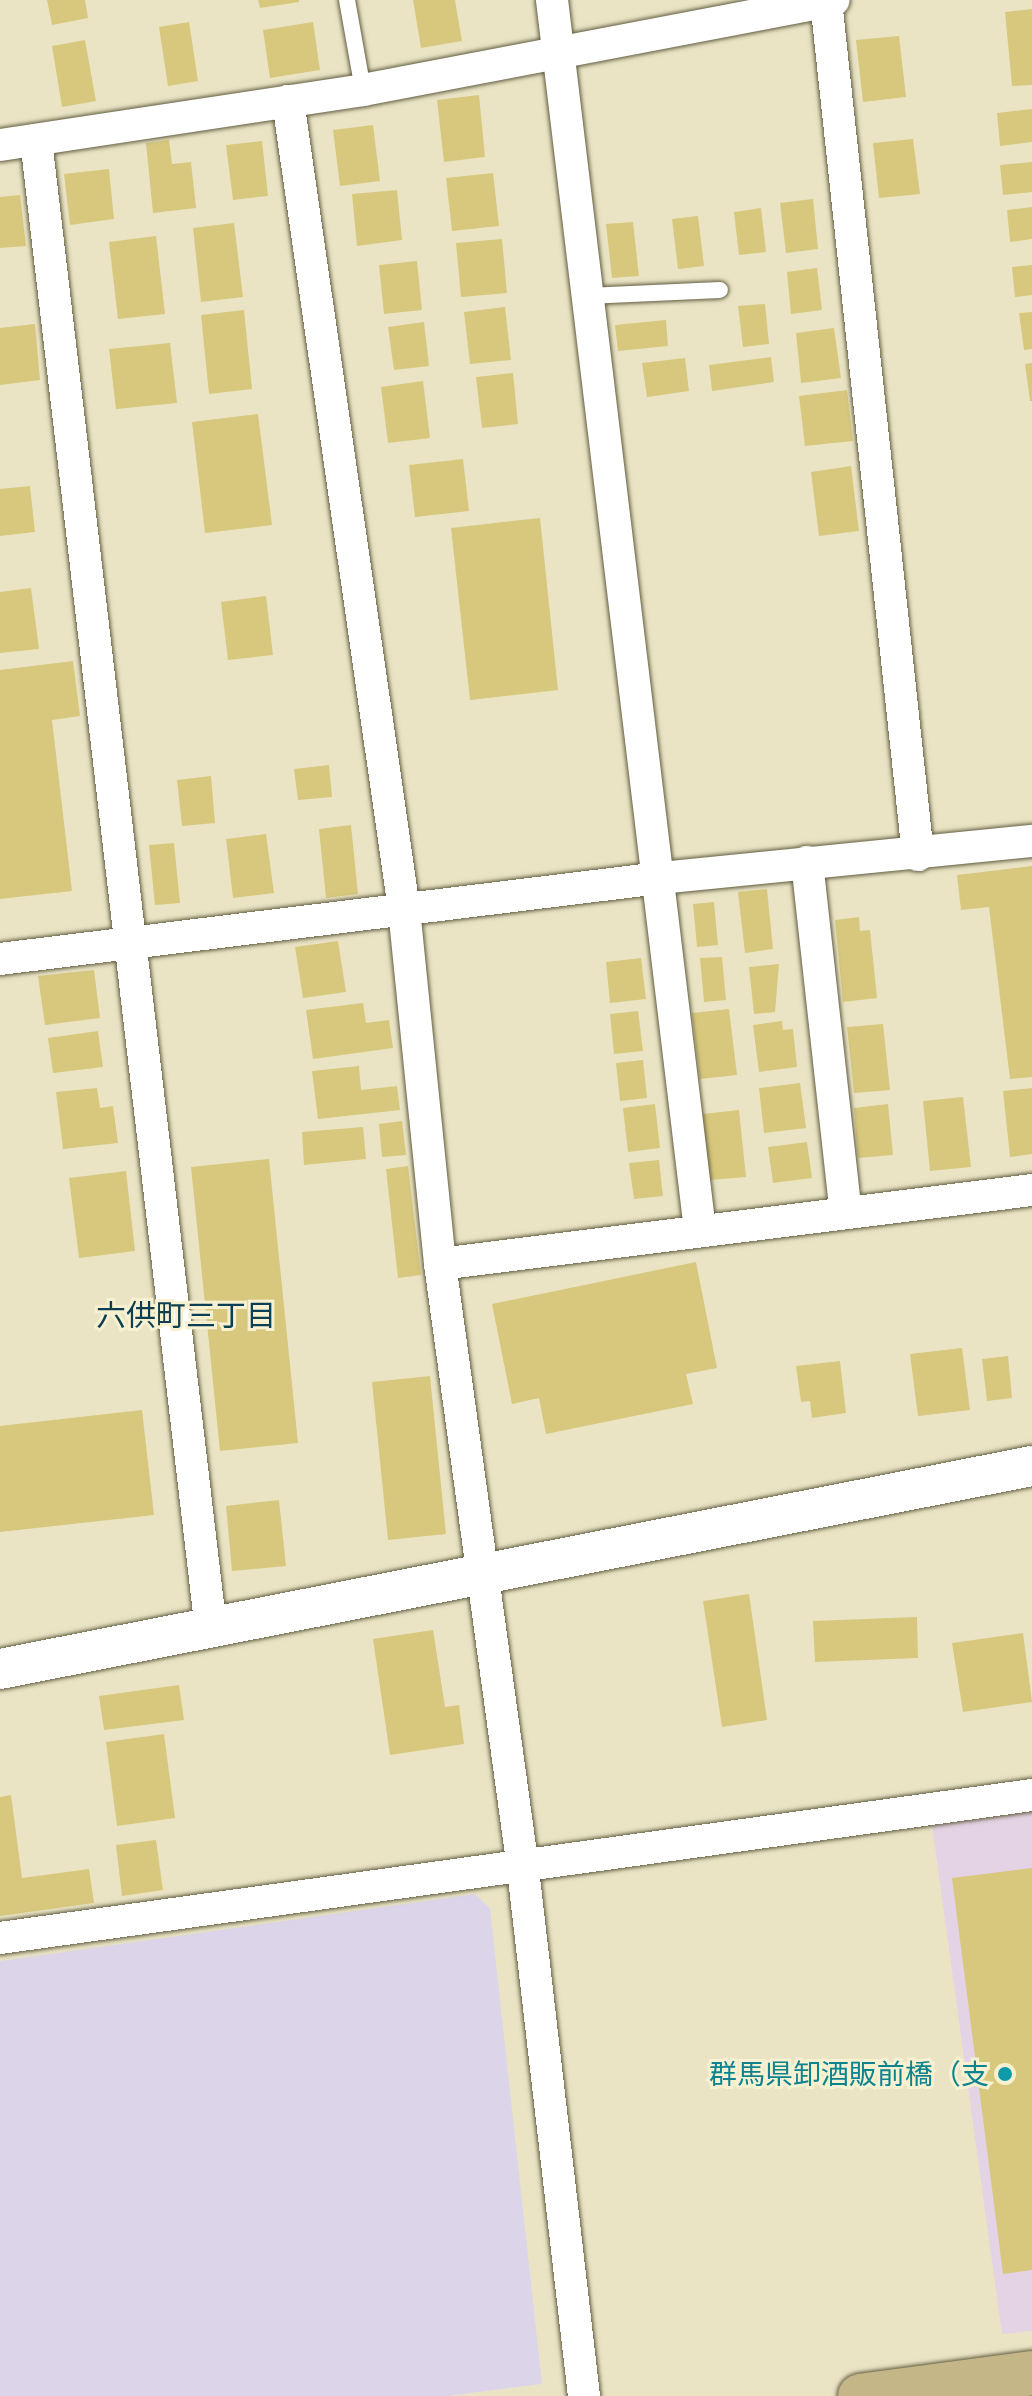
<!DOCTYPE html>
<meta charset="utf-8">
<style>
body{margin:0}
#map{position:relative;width:1032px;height:2396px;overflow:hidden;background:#eae4c5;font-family:"Golos Text","Noto Sans JP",sans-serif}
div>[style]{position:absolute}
.commercial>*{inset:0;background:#e4d3e4}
.industrial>*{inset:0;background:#dcd5ea}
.building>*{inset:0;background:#d8c87d}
.roads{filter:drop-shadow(0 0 2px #625d41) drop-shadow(0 0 2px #625d41)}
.service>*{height:16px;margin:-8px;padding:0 8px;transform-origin:8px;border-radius:8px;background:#fff}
.minor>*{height:32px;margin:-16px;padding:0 16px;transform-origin:16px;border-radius:16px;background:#fff}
.tertiary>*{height:40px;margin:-20px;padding:0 20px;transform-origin:20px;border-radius:20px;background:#fff}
.primary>*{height:44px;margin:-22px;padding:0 22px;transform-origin:22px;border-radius:22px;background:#c4b687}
.dots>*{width:22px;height:22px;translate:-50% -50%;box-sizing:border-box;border:4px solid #f7f1d2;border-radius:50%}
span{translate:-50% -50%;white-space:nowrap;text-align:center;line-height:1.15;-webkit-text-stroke:6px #f7f1d2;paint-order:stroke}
.culture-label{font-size:28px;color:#0d838f}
.right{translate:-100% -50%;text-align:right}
.neighbourhood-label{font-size:30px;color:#0c3f51}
</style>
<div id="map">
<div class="commercial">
<div style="clip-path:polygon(1032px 1812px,1032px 2331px,1002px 2334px,932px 1825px)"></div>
</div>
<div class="industrial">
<div style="clip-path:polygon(475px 1894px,490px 1908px,542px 2384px,448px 2396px,0 2396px,0 1961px)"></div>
</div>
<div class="building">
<div style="clip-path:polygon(47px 0,85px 0,88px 18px,52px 25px)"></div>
<div style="clip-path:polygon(258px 0,299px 0,299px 2px,260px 8px)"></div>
<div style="clip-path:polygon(413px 0,455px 0,462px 41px,421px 48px)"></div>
<div style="clip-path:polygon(1032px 9px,1032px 85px,1012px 86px,1005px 12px)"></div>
<div style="clip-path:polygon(189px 22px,198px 81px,168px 86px,159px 27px)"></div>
<div style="clip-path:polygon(313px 22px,320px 70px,270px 78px,263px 30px)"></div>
<div style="clip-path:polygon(899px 36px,906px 97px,863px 102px,856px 40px)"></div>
<div style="clip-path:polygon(85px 40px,96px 101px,62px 107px,52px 46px)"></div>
<div style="clip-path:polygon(479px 95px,485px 157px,444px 162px,437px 100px)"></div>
<div style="clip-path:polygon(1032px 109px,1032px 142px,1000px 146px,997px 113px)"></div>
<div style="clip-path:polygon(373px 125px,380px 181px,340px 186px,333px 130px)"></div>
<div style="clip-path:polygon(913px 139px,920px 194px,879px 198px,873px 143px)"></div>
<div style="clip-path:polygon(169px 140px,172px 164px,191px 162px,196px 208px,153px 213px,146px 143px)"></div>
<div style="clip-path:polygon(262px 141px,268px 196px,233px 200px,226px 145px)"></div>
<div style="clip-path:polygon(1032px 162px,1032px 192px,1003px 195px,1000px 165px)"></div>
<div style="clip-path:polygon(109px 169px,114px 219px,70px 225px,64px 174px)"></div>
<div style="clip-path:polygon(493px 173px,499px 226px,452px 231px,446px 178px)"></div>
<div style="clip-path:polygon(397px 190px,402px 240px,357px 246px,352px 194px)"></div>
<div style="clip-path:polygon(20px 195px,26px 246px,0 248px,0 197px)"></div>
<div style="clip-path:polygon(813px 199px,818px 249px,786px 253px,780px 203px)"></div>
<div style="clip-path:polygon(1032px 207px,1032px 239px,1010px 242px,1007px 210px)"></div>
<div style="clip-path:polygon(761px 208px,766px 252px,739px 255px,734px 212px)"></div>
<div style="clip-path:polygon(698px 216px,704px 266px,678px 269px,672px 219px)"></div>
<div style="clip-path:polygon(633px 222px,639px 276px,612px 278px,606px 224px)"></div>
<div style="clip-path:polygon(234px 223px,243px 297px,201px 302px,193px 228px)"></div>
<div style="clip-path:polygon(156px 236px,165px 314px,118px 319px,109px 242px)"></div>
<div style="clip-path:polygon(502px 239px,507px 293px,461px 297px,456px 243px)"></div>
<div style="clip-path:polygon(417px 261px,422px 310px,384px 314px,379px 265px)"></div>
<div style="clip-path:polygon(1032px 265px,1032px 295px,1015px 297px,1012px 267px)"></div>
<div style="clip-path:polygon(817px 268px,822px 310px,791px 314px,787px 272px)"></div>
<div style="clip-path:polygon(765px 304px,769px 344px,743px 347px,738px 306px)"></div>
<div style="clip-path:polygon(505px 307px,511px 360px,470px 364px,464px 312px)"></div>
<div style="clip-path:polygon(244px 310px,252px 389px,209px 394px,201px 315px)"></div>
<div style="clip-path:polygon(1032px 312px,1032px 349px,1024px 350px,1019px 313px)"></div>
<div style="clip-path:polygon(666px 320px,668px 346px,618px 351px,615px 325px)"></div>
<div style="clip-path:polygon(424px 322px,429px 366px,394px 370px,388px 327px)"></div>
<div style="clip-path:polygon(35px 324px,40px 380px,0 385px,0 328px)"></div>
<div style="clip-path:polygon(834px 328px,841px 378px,801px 383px,796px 333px)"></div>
<div style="clip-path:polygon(170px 343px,177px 403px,116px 409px,109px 349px)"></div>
<div style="clip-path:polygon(771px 357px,774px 382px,712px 391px,709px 365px)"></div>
<div style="clip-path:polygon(685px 358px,689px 391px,647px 397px,642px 363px)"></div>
<div style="clip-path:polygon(1032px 363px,1032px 401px,1030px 401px,1025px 364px)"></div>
<div style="clip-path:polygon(513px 373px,518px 424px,482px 428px,476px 377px)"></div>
<div style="clip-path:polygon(423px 381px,430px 438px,388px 443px,381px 387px)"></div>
<div style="clip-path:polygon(847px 390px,853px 441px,805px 446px,799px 396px)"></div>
<div style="clip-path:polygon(258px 414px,272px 525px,205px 533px,192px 422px)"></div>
<div style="clip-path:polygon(463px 459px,469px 511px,415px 517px,409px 465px)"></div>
<div style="clip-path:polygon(851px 466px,859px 531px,819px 536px,811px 472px)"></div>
<div style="clip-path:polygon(30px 486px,35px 532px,0 536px,0 489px)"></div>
<div style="clip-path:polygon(540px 518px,558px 690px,470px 700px,451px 528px)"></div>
<div style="clip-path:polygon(31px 588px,39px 649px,0 653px,0 592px)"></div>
<div style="clip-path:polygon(266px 596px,273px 655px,228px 660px,221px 602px)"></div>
<div style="clip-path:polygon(73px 661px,80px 716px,52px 720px,72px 891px,0 899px,0 670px)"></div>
<div style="clip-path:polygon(329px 765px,332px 797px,298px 800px,294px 769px)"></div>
<div style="clip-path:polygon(211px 776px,215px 823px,182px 826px,177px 780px)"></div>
<div style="clip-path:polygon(351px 825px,358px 894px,326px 898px,319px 829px)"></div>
<div style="clip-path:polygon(266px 834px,274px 893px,233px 898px,226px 839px)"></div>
<div style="clip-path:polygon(174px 843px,180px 903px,155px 905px,149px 845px)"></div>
<div style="clip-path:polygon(1032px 866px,1032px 1077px,1010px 1079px,989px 907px,961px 910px,957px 875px)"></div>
<div style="clip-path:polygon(767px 889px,773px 949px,745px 953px,738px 892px)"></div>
<div style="clip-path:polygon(714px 902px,718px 945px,697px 947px,693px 904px)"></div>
<div style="clip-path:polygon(859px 917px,860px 931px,870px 930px,877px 998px,843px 1002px,835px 920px)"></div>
<div style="clip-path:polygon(338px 941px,346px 992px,303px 998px,295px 947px)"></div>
<div style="clip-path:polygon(722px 957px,726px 1000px,704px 1002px,700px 958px)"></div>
<div style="clip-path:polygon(641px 958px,646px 999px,610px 1003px,606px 962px)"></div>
<div style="clip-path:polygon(779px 964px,775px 1012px,754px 1014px,749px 967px)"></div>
<div style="clip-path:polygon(94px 970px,100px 1018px,45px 1025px,38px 976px)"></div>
<div style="clip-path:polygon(363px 1003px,366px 1023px,389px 1020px,393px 1048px,313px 1059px,306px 1010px)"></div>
<div style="clip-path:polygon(729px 1009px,737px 1075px,700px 1079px,692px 1013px)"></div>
<div style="clip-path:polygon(638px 1011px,643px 1051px,614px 1054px,610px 1014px)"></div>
<div style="clip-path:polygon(782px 1021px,783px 1030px,793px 1029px,797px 1067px,759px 1072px,753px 1025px)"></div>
<div style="clip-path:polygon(883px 1024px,890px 1090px,854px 1093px,847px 1027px)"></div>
<div style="clip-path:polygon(98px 1031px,103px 1067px,53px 1073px,48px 1038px)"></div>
<div style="clip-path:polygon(643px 1060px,647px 1098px,620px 1101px,616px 1063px)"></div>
<div style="clip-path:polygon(359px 1066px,361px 1090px,397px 1086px,400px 1110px,318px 1119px,312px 1071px)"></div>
<div style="clip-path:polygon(800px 1083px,806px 1128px,764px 1133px,759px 1088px)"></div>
<div style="clip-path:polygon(97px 1088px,100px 1108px,113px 1106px,118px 1143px,63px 1149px,56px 1092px)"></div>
<div style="clip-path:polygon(1032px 1088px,1032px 1154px,1010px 1157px,1003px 1091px)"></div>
<div style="clip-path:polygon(963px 1097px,971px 1167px,930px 1171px,923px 1101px)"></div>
<div style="clip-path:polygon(655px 1104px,660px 1148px,628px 1152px,623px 1108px)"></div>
<div style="clip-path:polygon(888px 1104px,893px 1155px,858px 1158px,854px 1108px)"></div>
<div style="clip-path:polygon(739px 1110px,746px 1177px,710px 1180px,703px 1114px)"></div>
<div style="clip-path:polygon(402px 1121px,406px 1155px,382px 1157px,379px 1124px)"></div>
<div style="clip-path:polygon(363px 1127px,366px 1159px,304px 1165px,302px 1132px)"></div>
<div style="clip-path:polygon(807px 1142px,812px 1178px,773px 1183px,768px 1147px)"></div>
<div style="clip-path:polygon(269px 1159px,298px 1443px,220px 1451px,191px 1167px)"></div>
<div style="clip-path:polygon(659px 1160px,663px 1196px,634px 1199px,629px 1163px)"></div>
<div style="clip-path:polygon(408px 1166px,421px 1275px,398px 1278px,386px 1169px)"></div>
<div style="clip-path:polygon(126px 1171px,135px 1251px,79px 1258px,69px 1178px)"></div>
<div style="clip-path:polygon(696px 1262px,717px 1368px,686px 1374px,693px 1404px,546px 1434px,539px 1398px,512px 1404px,492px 1304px)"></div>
<div style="clip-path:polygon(962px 1348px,970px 1410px,918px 1416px,910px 1354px)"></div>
<div style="clip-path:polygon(1008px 1356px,1012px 1398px,987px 1401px,982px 1359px)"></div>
<div style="clip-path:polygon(840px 1361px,846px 1413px,812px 1418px,810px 1401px,801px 1402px,796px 1366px)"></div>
<div style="clip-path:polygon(430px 1376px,446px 1534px,388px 1540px,372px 1382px)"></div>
<div style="clip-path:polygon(142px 1410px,154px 1515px,0 1532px,0 1426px)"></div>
<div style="clip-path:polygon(279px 1500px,286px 1566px,232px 1571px,226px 1506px)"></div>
<div style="clip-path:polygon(749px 1594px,767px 1720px,722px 1727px,703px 1601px)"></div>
<div style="clip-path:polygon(917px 1617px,918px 1658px,815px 1662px,813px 1621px)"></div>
<div style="clip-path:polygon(433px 1630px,445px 1707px,459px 1705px,464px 1744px,390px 1755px,373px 1639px)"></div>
<div style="clip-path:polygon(1023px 1633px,1032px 1702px,963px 1712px,952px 1643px)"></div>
<div style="clip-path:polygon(179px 1685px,184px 1720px,104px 1730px,99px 1696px)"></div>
<div style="clip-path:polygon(164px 1734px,175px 1818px,117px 1826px,106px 1742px)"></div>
<div style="clip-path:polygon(11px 1795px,22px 1878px,89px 1869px,94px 1903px,0 1916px,0 1797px)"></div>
<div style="clip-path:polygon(156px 1840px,163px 1890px,122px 1896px,116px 1845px)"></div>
<div style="clip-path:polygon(1032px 1868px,1032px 2270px,1003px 2274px,952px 1878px)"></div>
</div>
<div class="roads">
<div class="service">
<div style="left:347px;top:0;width:91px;rotate:79.9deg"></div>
<div style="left:587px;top:296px;width:133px;rotate:-2.6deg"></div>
</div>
<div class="minor">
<div style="left:552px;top:0;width:1239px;rotate:83.14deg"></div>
<div style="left:826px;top:1px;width:859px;rotate:83.85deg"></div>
<div style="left:288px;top:101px;width:816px;rotate:81.83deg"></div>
<div style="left:404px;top:909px;width:357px;rotate:84.2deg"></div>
<div style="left:440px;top:1264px;width:603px;rotate:82.18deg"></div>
<div style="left:522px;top:1861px;width:539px;rotate:83.39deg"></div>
<div style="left:36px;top:140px;width:1499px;rotate:83.3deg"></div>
<div style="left:0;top:145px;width:367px;rotate:-8.6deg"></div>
<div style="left:363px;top:90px;width:479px;rotate:-10.8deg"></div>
<div style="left:807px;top:862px;width:353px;rotate:83.7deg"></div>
<div style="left:0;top:959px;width:665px;rotate:-7deg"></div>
<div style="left:660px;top:878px;width:374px;rotate:-5.7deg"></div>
<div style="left:440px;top:1264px;width:597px;rotate:-7.13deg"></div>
<div style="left:0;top:1938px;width:1042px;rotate:-7.89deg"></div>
</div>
<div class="tertiary">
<div style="left:0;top:1669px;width:1052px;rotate:-11.13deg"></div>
</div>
<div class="primary">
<div style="left:860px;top:2396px;width:174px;rotate:-7.6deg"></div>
</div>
</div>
<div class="dots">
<div style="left:1005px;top:2074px;background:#0f9aa8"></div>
</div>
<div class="culture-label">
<span class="right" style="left:989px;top:2074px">群馬県卸酒販前橋（支</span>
</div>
<div class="neighbourhood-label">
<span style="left:186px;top:1315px">六供町三丁目</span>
</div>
</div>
